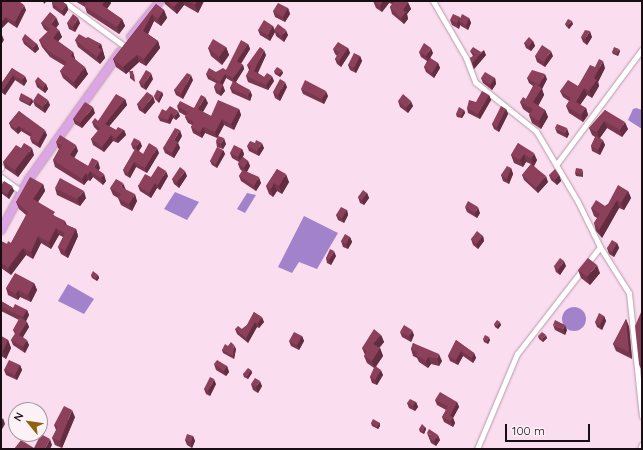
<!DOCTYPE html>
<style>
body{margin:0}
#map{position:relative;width:643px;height:450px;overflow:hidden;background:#fbddf0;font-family:Quicksand,sans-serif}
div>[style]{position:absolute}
.water>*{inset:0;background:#a283cb}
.round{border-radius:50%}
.roads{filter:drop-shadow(0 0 1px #b599aa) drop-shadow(0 0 1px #b599aa)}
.minor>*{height:5px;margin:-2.5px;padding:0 2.5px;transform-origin:2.5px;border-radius:2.5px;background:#fff}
.primary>*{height:8px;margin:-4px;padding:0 4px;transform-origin:4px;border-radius:4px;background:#dba6e3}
.wall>*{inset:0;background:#78374e}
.shaded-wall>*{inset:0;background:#622d40}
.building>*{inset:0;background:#8c405b}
span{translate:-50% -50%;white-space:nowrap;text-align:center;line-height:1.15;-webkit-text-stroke:4px #fdf1f8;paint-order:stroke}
.frame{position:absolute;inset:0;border:2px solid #170d13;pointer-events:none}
.north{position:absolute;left:8px;top:402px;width:40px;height:40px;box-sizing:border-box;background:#fdf1f8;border:1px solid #a1969c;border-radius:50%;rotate:299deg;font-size:11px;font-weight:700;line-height:16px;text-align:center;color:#170d13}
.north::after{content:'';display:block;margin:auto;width:14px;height:18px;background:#90620c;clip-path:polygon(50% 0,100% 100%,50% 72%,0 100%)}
.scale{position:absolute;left:505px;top:424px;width:85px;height:18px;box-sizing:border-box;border:2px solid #170d13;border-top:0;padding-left:5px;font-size:12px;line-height:14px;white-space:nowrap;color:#170d13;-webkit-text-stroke:3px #fdf1f8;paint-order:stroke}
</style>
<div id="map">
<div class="water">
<div style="clip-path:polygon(636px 108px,642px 110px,642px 129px,628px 120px,633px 109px)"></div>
<div style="clip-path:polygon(175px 192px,199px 202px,187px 220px,164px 209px)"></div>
<div style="clip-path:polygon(247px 193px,256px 195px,245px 213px,237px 209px)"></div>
<div style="clip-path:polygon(304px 216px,338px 233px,317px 269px,299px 262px,292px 273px,278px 267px)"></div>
<div style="clip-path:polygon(68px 284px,94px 299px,84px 314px,58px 301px)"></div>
<div class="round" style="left:562px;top:307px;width:24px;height:24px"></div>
</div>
<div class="roads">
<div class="minor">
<div style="left:63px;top:1px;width:76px;rotate:36.4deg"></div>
<div style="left:433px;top:1px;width:66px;rotate:59.9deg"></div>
<div style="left:466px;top:58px;width:26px;rotate:69deg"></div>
<div style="left:475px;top:82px;width:78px;rotate:38.8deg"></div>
<div style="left:536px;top:131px;width:82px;rotate:59.4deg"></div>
<div style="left:578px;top:202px;width:50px;rotate:63.9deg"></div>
<div style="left:600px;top:247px;width:54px;rotate:57.8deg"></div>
<div style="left:629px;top:293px;width:124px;rotate:84deg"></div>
<div style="left:556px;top:165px;width:144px;rotate:-53.4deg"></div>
<div style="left:1px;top:167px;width:1px;rotate:90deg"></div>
<div style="left:1px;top:177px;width:26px;rotate:36deg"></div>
<div style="left:477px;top:449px;width:103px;rotate:-67.2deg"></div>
<div style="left:517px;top:354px;width:135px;rotate:-52.2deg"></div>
<div style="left:640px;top:449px;width:5px;rotate:-68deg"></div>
</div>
<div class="primary">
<div style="left:131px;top:37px;width:46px;rotate:-51.1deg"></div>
<div style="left:1px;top:230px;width:58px;rotate:-61.2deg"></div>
<div style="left:29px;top:179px;width:156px;rotate:-54.4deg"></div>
</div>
</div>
<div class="wall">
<div style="clip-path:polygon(1px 1px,26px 10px,17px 28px,8px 22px,1px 29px)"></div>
<div style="clip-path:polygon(51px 1px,62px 1px,67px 5px,68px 10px,64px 16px,53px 8px,52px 3px,52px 2px)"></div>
<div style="clip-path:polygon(75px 1px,110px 1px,111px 3px,107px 9px,122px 19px,125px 26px,119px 34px,87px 13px,85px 7px)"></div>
<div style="clip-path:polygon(164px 1px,204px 1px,198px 13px,184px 5px,177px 14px,165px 4px)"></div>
<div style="clip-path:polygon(373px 1px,407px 1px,411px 9px,407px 14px,408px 19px,404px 24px,392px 14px,390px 7px,392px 4px,389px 3px,382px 12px,376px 8px)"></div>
<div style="clip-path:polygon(156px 4px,164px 10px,167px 18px,161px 26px,154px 21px,148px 34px,158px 41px,160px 48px,146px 66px,139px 62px,126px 74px,116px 67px,113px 59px)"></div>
<div style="clip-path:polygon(288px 8px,290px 14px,285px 22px,275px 17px,273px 11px)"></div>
<div style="clip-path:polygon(460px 18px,469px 18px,471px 23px,468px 30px,461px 26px,460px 25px,459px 29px,452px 25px,450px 20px)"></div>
<div style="clip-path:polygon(41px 23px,59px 24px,56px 27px,62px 37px,58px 41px,73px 52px,75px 59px,88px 74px,76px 89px,63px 78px,60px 71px,65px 66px,50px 57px,42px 47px,39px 40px,48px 32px,44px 29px)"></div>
<div style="clip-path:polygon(67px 23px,80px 23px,75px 32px,69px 29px)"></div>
<div style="clip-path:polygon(565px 24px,573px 24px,569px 29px,566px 26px)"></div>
<div style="clip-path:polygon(273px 26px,274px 30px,288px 35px,284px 42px,276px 36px,275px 32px,270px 41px,260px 35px,258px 30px)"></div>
<div style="clip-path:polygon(581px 37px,592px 37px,587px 45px,583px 42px)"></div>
<div style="clip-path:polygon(86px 38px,101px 44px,105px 58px,100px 64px,78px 47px,75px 40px)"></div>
<div style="clip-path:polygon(22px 39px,37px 44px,39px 49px,35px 53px,24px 44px)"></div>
<div style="clip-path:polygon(533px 41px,535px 46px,531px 51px,526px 48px,524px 43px)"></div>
<div style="clip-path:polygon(248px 44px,250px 49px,241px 64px,243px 65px,244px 69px,236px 82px,252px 95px,250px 101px,232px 93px,230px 88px,233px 82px,226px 78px,222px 85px,225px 91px,221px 96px,216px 93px,214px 87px,216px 83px,208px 79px,206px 74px,226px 70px)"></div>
<div style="clip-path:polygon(226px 47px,229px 55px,222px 65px,211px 56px,208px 48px)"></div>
<div style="clip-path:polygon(348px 48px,350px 53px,341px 67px,337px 64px,335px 59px,337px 56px,335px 54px,333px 49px)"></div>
<div style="clip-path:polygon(470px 51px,486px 55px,474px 69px,470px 58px,473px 56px)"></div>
<div style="clip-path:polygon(620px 51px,618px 56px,613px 54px,612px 52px)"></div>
<div style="clip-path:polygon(419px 52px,433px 53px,430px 58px,438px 63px,440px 68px,434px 78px,426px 72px,424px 67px,427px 61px,421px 57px)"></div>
<div style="clip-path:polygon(266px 55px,258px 73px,264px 77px,274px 81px,268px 90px,248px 82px,246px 76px,249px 70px,247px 65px)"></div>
<div style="clip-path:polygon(360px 56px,362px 61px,356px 73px,350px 70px,348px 65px)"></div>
<div style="clip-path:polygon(535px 56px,553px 56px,545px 67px,537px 62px)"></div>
<div style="clip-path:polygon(595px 67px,605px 68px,598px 82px,599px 86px,592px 98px,587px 95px,580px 105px,586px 108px,588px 115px,583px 122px,569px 113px,566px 106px,569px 101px,563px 97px,560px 91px,578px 86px)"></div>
<div style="clip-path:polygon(12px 68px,27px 81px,24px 86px,15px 80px,5px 95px,1px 92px,1px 84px)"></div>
<div style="clip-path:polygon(274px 71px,283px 73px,280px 77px,275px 74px)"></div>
<div style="clip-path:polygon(134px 74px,135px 82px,130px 78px,130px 75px)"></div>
<div style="clip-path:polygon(481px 78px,495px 78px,496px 84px,492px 90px,483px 83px)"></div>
<div style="clip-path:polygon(527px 78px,547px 79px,542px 89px,544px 95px,538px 106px,545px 110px,548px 117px,541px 129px,532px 123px,529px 115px,530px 114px,523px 109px,520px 102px,526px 99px,533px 86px,529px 83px)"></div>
<div style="clip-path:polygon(153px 79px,146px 90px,141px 87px,139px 82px)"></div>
<div style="clip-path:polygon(193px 80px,183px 99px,176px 95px,174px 90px)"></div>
<div style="clip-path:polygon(35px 81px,46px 84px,48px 89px,45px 93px,37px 87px)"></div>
<div style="clip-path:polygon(287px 87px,280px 101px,275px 98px,273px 92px)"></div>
<div style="clip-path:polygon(301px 89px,328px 96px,324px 104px,303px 94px)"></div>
<div style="clip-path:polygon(162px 92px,163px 95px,159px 103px,155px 99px,154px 96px)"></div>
<div style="clip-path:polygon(489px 95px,491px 100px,480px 119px,468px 113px,467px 108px)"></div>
<div style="clip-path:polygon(19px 99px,32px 99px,33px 102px,30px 106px,20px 101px)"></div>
<div style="clip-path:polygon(125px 99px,127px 105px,109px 126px,116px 130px,124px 130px,126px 135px,118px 143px,113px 141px,104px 152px,93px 145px,91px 139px,98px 131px,94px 127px,92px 122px,98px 121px)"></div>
<div style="clip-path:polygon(33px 101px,50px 105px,45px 113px,35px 106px)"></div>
<div style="clip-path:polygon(398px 101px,413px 106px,408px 113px,400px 107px)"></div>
<div style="clip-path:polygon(155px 102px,145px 114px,139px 110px,137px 104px)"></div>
<div style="clip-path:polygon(208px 103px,203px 112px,211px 116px,239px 109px,241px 115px,234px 130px,224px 125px,217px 138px,205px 133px,202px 138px,193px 133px,191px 127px,192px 125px,188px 123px,185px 117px,186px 116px,179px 112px,177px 106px,194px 108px)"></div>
<div style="clip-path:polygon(506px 109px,508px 114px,499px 132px,494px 129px,492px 124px)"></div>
<div style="clip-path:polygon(464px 110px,465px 113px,462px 118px,457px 117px,456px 114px)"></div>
<div style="clip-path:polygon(605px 110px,628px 129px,622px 137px,607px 128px,600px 138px,605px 145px,600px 155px,592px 151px,591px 146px,595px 137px,592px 135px,589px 128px)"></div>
<div style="clip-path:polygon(19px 111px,47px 135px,40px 148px,32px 143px,30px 138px,31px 137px,21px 131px,18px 134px,11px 128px,9px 123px)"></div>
<div style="clip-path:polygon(166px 111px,180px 116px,176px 120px,173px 118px,170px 124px,160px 121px,158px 117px)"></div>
<div style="clip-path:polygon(95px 113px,82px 128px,75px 124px,73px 119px)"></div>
<div style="clip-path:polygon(555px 128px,569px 134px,567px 138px,557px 133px)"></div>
<div style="clip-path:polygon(182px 136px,178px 143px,180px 148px,174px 158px,165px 153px,163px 148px)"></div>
<div style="clip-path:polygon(216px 141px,226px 144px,223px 149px,217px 147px)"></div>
<div style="clip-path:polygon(56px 142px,78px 151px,74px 158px,88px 166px,100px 168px,98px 170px,106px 181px,103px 185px,93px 177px,90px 181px,88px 180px,84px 185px,55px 167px,53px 160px,59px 149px,58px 148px)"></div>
<div style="clip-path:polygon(518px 143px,537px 160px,534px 166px,548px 182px,538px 193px,524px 180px,522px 175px,531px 164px,526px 162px,523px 167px,514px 163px,511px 155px)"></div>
<div style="clip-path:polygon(131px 144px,142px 146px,139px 151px,143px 154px,159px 153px,147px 173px,136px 167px,130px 178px,125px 175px,123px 170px,135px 150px,133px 149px)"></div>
<div style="clip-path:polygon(247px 146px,264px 148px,259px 156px,249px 151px)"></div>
<div style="clip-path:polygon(21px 148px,34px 155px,18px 177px,5px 168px,3px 162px)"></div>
<div style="clip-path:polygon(242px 149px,244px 154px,243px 157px,248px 161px,250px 166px,247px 172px,261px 183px,256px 191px,241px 181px,239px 176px,242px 171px,240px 169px,238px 164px,239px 162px,232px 158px,230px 153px)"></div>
<div style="clip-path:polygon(223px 150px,225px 154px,217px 168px,212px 165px,210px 161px)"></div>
<div style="clip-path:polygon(511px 168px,513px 174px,509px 184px,503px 181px,501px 175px)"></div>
<div style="clip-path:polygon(277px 169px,289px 182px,282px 194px,277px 191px,273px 197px,269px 194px,266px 186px)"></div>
<div style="clip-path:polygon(582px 169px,583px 172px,583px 177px,576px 176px,575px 173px)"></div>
<div style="clip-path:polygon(549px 175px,559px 175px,561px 181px,557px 185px,551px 180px)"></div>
<div style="clip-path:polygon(168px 176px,160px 190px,157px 188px,151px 198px,140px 191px,138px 186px,151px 177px)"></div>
<div style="clip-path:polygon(187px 176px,179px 188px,174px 184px,172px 179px)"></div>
<div style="clip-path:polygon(1px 184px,14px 191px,9px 199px,1px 193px)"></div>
<div style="clip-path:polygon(43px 184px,45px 191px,38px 202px,56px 217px,65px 221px,67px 225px,76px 229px,78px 236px,68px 258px,61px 254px,58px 247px,63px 237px,59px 235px,51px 249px,41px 243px,33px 259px,26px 255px,11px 275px,1px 268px,1px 241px,7px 244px,11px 243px,26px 215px,19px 209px,16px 202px)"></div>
<div style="clip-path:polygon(55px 188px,86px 198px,80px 206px,57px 195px)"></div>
<div style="clip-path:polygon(110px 188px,125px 189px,137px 201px,132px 211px,121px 205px,118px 198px,113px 195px)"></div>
<div style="clip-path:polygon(628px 191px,631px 198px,624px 210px,619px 208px,602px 238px,596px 231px,594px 223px,597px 218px,594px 216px,591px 208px,605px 206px)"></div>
<div style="clip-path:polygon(367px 193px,369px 198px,364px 205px,360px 203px,358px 197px)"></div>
<div style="clip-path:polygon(465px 207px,480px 213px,477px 218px,467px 212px)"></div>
<div style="clip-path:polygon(347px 210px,348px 215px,344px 223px,338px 220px,336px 215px)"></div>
<div style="clip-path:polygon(483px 236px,484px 241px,478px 249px,473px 245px,471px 239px)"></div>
<div style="clip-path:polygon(350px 237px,352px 242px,348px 249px,343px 247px,341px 241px)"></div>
<div style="clip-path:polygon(617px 243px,619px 248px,614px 257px,609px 254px,607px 248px)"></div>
<div style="clip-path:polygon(336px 256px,331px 265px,327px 263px,326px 258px)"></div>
<div style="clip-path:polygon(554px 266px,566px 266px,560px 275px,556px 272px)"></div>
<div style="clip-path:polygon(578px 270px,600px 273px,590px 285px,581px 278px)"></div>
<div style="clip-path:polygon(91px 275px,98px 275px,99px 278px,97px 281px,92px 278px)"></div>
<div style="clip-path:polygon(34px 283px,37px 290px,31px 302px,20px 297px,18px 300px,8px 295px,6px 288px)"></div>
<div style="clip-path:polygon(1px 301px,13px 308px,27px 310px,29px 315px,26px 321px,29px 327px,23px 337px,29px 345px,25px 353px,13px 345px,11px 340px,15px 334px,13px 330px,19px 320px,1px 311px)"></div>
<div style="clip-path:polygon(642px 310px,642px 369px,641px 369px,639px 364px)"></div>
<div style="clip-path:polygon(254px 312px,264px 322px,259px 328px,257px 327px,248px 343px,237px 334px,235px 329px,242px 329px,247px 325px)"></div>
<div style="clip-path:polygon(604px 316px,606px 321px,602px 330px,597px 327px,595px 322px)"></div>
<div style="clip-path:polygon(626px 319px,629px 327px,632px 359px,616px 351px,613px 344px)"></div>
<div style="clip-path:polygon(494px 324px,501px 325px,498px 329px,495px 327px)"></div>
<div style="clip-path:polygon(553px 325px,567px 330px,565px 335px,555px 330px)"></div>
<div style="clip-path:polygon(400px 332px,414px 335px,411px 342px,402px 337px)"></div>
<div style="clip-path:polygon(381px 335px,384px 342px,379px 348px,380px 348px,383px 356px,376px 366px,383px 375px,377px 385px,372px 383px,370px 377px,374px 368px,367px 363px,364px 356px,365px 355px,362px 348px)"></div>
<div style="clip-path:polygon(1px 336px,8px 340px,11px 348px,6px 359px,1px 356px)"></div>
<div style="clip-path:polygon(302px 336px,304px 341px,299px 350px,291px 346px,289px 341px)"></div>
<div style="clip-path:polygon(538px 336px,547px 338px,543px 342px,539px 339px)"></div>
<div style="clip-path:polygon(483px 339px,490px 340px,488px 344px,484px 342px)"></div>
<div style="clip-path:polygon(456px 340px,474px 353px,476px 358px,473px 363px,463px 356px,458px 365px,450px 361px,448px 356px)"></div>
<div style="clip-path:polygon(413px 343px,442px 361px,439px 366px,431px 364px,428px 368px,419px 362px,417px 358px,413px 356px,411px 349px)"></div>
<div style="clip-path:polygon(228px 346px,236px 349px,234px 359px,223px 353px,222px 350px)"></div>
<div style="clip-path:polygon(214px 364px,227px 366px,229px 372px,226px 376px,216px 370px)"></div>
<div style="clip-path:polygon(20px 365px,22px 370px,17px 380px,6px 375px,4px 370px)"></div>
<div style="clip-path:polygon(251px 370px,252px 373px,248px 379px,244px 377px,243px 374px)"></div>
<div style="clip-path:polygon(216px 384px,210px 396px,206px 394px,204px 389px)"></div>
<div style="clip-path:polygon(251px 384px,262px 386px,258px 393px,253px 390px)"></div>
<div style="clip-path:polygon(435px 400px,457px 402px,459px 407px,453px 418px,455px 423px,453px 427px,444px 422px,442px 417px,446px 410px,437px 405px)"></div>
<div style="clip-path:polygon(416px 402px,418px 407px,415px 411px,409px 408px,407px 403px)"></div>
<div style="clip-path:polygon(75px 417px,62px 448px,55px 445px,52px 438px,56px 430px,54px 425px)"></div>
<div style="clip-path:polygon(371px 423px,380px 423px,380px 426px,378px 429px,372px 426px)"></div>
<div style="clip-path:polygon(16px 427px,16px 434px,29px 434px,25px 441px,16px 435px,14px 430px)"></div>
<div style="clip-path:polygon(425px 427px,426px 429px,424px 434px,420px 432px,419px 429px)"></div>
<div style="clip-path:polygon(427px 433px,440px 440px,436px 446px,431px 443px)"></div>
<div style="clip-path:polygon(193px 436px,195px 441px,192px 448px,187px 445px,185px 440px)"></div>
</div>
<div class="shaded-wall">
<div style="clip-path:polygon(43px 1px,47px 1px,44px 4px)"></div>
<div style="clip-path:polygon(105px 1px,110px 1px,111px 3px,104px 13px,102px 5px)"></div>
<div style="clip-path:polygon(179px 1px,183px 1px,184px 5px,177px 14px,174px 7px)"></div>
<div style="clip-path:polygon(197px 1px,204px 1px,198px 13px,195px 5px)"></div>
<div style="clip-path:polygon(383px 1px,389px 1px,389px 3px,382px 12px,380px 6px)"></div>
<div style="clip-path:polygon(408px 2px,411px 9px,407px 14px,408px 19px,404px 24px,401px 18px,403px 10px)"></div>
<div style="clip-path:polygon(24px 5px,26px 10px,17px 28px,15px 22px)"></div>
<div style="clip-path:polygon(67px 5px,68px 10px,64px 16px,62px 11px)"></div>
<div style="clip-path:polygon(288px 8px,290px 14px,285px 22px,283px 17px)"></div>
<div style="clip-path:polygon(164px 10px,167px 18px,161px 26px,158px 19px)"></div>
<div style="clip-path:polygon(152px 14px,154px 21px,146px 38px,143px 31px)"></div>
<div style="clip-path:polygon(6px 17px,8px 22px,1px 29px,1px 22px)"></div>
<div style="clip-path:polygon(56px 17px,59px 24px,54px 31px,51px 24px)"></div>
<div style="clip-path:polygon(460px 17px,461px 22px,459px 21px,460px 25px,459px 29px,457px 23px)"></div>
<div style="clip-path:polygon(78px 18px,80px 23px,75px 32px,73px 27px)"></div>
<div style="clip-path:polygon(469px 18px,471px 23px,468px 30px,466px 25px)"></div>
<div style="clip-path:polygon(122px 19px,125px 26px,119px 34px,117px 27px)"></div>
<div style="clip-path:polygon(572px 21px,573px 24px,569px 29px,568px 26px)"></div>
<div style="clip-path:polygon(273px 26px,275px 31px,274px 30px,275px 32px,270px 41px,268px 35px)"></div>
<div style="clip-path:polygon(59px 30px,62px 37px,56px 44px,53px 38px)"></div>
<div style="clip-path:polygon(286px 30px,288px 35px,284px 42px,282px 36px)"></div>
<div style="clip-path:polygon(590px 31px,592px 37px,587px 45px,585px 39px)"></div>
<div style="clip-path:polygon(2px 35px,4px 40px,1px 45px,1px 37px)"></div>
<div style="clip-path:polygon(158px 41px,160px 48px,146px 66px,144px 59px)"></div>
<div style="clip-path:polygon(533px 41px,535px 46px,531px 51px,529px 46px)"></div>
<div style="clip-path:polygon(37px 44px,39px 49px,35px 53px,33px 48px)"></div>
<div style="clip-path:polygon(101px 44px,105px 58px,100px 64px,97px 57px,98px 47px)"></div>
<div style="clip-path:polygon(248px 44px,250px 49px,239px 66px,237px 61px)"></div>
<div style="clip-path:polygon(226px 47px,229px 55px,222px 65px,219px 57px)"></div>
<div style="clip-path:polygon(348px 48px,350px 53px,341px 67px,339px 61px)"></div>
<div style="clip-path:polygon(431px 48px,433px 53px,428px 62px,426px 56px)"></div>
<div style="clip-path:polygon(619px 49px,620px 51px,618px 56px,617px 54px)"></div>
<div style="clip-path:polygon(264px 50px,266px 55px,256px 76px,254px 71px)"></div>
<div style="clip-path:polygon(484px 50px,486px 55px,474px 69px,472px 63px)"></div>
<div style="clip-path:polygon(551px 51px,553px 56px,545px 67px,544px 62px)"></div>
<div style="clip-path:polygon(73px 52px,75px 59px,73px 62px,71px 56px)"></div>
<div style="clip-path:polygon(137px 55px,139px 62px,126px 74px,123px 67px)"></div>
<div style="clip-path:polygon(360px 56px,362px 61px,356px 73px,354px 68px)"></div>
<div style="clip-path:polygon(603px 61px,605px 68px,598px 82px,599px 86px,592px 98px,589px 91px,594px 78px)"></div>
<div style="clip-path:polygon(438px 63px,440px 68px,434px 78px,432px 73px)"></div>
<div style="clip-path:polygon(243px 65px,244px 69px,235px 83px,233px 78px)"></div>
<div style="clip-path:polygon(85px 67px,88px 74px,76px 89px,74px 82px)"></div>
<div style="clip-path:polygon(282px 70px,283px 73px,280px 77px,279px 74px)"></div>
<div style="clip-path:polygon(151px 73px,153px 79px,146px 90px,144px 85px)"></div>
<div style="clip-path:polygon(225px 74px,226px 78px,222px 87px,220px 82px)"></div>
<div style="clip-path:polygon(545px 74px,547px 79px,542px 89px,544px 95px,536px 110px,533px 102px,541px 89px,539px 85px)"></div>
<div style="clip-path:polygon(13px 75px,15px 80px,5px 95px,3px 90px)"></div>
<div style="clip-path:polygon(191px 75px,193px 80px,183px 99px,181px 94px)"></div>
<div style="clip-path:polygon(25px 76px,27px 81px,24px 86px,22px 80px)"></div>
<div style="clip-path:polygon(272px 76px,274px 81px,268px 90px,266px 85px)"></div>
<div style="clip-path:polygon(495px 78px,496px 84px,492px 90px,490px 85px)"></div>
<div style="clip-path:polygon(285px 82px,287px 87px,280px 101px,278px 95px)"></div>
<div style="clip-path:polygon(46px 84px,48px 89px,45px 93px,43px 88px)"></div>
<div style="clip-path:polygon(223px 85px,225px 91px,221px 96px,220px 91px)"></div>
<div style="clip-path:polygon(584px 88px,587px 95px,578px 108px,576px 102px)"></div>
<div style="clip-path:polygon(250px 90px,252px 95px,250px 101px,248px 96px)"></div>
<div style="clip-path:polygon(326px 91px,328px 96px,324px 104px,322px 99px)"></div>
<div style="clip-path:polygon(162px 92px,163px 95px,159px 103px,158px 100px)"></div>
<div style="clip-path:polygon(489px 95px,491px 100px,480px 119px,478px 114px)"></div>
<div style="clip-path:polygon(153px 96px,155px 102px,145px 114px,143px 109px)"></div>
<div style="clip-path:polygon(205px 97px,208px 103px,201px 115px,198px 109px)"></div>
<div style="clip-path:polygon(32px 99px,33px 102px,30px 106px,29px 104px)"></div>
<div style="clip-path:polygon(125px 99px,127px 105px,107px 129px,105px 124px)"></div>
<div style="clip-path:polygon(48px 100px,50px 105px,45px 113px,43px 107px)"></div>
<div style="clip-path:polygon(411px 101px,413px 106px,408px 113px,406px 108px)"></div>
<div style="clip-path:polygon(93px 107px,95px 113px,82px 128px,80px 123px)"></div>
<div style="clip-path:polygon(586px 108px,588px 115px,583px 122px,581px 115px)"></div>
<div style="clip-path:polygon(239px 109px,241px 115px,234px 130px,231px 124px)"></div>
<div style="clip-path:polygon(506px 109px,508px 114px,499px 132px,497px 127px)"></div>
<div style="clip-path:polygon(464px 110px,465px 113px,462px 118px,461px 116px)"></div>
<div style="clip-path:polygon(545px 110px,548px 117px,541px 129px,539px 121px)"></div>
<div style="clip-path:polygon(178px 111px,180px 116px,176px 120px,175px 116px)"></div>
<div style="clip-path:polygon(171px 113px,173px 118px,170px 124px,168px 120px)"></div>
<div style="clip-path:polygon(222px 119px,224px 125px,217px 138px,215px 132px)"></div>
<div style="clip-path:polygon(604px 121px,607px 128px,599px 139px,597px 132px)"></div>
<div style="clip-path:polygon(625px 122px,628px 129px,622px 137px,620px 130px)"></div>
<div style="clip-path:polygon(19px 126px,21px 131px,18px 134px,16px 129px)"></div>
<div style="clip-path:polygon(203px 127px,205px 133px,202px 138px,200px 132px)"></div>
<div style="clip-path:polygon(567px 128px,569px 134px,567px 138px,565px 133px)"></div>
<div style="clip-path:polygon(45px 130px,47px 135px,40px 148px,38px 143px)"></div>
<div style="clip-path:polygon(124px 130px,126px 135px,118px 143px,116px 138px)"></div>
<div style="clip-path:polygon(180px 130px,182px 136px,178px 143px,180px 148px,174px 158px,172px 153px,174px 140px)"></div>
<div style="clip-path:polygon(111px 135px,113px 141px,104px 152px,102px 147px)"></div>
<div style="clip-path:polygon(224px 138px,226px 144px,223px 149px,221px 144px)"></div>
<div style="clip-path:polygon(603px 140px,605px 145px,600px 155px,598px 150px)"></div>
<div style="clip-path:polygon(140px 141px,142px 146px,138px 152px,136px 147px)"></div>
<div style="clip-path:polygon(262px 143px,264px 148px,259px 156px,257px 151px)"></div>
<div style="clip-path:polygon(76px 145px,78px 151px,72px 162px,70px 155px)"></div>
<div style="clip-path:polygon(32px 148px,34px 155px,18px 177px,15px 170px)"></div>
<div style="clip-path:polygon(157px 148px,159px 153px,147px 173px,145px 168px)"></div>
<div style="clip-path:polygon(242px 149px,244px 154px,240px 162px,238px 157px)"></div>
<div style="clip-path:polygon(223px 150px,225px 154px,217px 168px,216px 164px)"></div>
<div style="clip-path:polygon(534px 153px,537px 160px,534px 166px,531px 159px)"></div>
<div style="clip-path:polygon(524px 154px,526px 162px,523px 167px,520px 160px)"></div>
<div style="clip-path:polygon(98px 161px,100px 168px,97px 174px,94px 167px)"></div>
<div style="clip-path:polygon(248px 161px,250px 166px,246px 173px,244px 168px)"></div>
<div style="clip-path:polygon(134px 162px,136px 167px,130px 178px,128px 173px)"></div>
<div style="clip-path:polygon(511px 168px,513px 174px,509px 184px,507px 179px)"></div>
<div style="clip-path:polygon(90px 171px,93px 177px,90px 181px,88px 175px)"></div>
<div style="clip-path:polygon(166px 171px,168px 176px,160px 190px,158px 185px)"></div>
<div style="clip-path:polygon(185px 171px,187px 176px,179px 188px,177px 182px)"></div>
<div style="clip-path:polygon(86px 173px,88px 180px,84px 185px,82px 179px)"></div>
<div style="clip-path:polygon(104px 174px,106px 181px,103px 185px,101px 178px)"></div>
<div style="clip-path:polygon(286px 174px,289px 182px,282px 194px,279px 186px)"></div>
<div style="clip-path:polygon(559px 175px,561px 181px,557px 185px,555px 180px)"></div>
<div style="clip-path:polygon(546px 176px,548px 182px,538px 193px,536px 188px)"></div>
<div style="clip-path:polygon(259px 177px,261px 183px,256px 191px,254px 186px)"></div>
<div style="clip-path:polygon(123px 183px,126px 190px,121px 187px)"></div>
<div style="clip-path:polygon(155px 183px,157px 188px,151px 198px,149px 193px)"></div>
<div style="clip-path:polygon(274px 183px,277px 191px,273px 197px,271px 189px)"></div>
<div style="clip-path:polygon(43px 184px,45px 191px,36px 205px,33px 199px)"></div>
<div style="clip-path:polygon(12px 186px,14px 191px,9px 199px,7px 195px)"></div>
<div style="clip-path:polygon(84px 191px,86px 198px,80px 206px,77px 199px)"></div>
<div style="clip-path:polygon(628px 191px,631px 198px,624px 210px,621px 203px)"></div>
<div style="clip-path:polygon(367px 193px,369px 198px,364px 205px,362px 200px)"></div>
<div style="clip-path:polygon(135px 194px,137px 201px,132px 211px,129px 204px)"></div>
<div style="clip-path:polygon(617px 200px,619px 208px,602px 238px,599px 230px)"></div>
<div style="clip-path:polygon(478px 207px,480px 213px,477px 218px,475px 213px)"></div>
<div style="clip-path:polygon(347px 210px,348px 215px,344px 223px,342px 218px)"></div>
<div style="clip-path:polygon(56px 228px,59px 235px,51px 249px,49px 242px)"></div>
<div style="clip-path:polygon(76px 229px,78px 236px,68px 258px,65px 251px)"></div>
<div style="clip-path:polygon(38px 236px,41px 243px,33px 259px,31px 252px)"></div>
<div style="clip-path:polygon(483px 236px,484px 241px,478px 249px,476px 244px)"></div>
<div style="clip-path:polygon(350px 237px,352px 242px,348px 249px,346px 244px)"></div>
<div style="clip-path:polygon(617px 243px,619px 248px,614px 257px,612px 252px)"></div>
<div style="clip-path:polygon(23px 248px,26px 255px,11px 275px,8px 268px)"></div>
<div style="clip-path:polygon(334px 251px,336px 256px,331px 265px,329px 260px)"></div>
<div style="clip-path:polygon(564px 261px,566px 266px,560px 275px,558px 270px)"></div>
<div style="clip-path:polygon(597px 265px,600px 273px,590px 285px,587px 277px)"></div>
<div style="clip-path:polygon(98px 275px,99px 278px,97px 281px,96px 279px)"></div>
<div style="clip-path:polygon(34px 283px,37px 290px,31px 302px,28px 295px)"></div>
<div style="clip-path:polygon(18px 290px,20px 297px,18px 300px,16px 294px)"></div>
<div style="clip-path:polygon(27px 310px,29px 315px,25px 323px,23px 317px)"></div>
<div style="clip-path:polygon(604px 316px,606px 321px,602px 330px,600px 325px)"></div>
<div style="clip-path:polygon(262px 317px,264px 322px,259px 328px,258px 323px)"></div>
<div style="clip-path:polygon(626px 319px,629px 327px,632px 359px,629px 352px)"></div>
<div style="clip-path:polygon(27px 322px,29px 327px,21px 340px,19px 335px)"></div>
<div style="clip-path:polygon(255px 322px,257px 327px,248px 343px,246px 338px)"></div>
<div style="clip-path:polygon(500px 322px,501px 325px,498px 329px,497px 326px)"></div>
<div style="clip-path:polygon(565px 325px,567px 330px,565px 335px,563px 329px)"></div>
<div style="clip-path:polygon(412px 330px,414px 335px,411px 342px,409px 336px)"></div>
<div style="clip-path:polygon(381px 335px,384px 342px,376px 352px,373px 344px)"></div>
<div style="clip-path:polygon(546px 335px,547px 338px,543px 342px,542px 340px)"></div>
<div style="clip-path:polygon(302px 336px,304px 341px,299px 350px,297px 345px)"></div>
<div style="clip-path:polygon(489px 337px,490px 340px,488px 344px,487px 341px)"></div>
<div style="clip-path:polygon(8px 340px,11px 348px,6px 359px,3px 351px)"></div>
<div style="clip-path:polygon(27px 340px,29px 345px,25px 353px,23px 347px)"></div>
<div style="clip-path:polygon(234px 345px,236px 349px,234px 359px,233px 356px)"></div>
<div style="clip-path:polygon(380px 348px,383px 356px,375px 368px,372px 361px)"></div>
<div style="clip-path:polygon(461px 351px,463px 356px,458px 365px,456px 360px)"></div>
<div style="clip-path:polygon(474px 353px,476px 358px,473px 363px,472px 358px)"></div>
<div style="clip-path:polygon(439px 354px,442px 361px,439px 366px,437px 358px)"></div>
<div style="clip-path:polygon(428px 357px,431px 364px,428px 368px,426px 361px)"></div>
<div style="clip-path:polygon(20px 365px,22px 370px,17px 380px,15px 375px)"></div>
<div style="clip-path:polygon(227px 366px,229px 372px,226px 376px,224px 371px)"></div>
<div style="clip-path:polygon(251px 370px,252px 373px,248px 379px,247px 377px)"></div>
<div style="clip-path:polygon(381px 370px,383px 375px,377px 385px,375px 380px)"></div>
<div style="clip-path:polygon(214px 379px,216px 384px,210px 396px,208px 391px)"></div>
<div style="clip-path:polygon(260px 381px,262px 386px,258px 393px,256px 387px)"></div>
<div style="clip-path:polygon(416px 402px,418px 407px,415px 411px,413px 406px)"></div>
<div style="clip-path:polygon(457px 402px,459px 407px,453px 418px,455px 423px,453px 427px,451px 421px,450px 416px)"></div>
<div style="clip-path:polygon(72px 410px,75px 417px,62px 448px,60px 441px)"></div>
<div style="clip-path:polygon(3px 418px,5px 424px,1px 431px,1px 421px)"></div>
<div style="clip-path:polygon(380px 423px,380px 426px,378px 429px,377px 427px)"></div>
<div style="clip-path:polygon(425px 427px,426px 429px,424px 434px,423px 432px)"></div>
<div style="clip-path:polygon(24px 434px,29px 434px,25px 441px,23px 435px)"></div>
<div style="clip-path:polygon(438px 435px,440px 440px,436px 446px,434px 441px)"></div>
<div style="clip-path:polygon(193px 436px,195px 441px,192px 448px,191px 442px)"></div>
<div style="clip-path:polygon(50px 439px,52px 445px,50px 449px,45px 449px)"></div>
</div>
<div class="building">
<div style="clip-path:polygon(1px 1px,19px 1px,24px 5px,15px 22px,6px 17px,1px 22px)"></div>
<div style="clip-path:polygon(53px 1px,62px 1px,67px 5px,62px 11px,52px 3px)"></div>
<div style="clip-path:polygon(84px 1px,105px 1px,102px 5px,122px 19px,117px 27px,84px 6px,87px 3px)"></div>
<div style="clip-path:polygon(167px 1px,179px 1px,174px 7px)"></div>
<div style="clip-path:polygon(188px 1px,197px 1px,195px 5px)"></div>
<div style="clip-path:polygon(373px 1px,383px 1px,380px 6px)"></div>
<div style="clip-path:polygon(393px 1px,407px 1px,408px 2px,403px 10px,406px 12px,401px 18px,390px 7px,394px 1px)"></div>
<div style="clip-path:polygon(278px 3px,288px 8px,283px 17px,273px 11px)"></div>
<div style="clip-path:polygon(156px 4px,164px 10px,158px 19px,152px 14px,143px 31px,158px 41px,144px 59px,137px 55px,123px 67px,113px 59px)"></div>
<div style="clip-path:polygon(50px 12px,56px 17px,51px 24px,59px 30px,53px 38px,73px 52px,71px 56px,85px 67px,74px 82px,60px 71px,67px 62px,48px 51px,39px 40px,50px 29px,41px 23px)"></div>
<div style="clip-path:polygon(73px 14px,78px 18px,73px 27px,67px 23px)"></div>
<div style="clip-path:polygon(453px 14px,460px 17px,457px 23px,450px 20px)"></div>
<div style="clip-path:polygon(462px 14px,469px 18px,466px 25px,459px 21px)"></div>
<div style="clip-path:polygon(568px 19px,572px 21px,568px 26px,565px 24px)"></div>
<div style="clip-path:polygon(264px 20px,273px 26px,268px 35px,258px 30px)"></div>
<div style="clip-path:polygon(278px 24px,286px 30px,282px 36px,274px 30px)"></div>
<div style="clip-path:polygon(585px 30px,590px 31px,585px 39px,581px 37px)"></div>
<div style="clip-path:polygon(25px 34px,37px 44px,33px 48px,22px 39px)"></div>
<div style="clip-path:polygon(79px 34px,86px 38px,88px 37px,101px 44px,98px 47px,102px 50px,97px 57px,75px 40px)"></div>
<div style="clip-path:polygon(529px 37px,533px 41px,529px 46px,524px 43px)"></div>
<div style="clip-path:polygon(213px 39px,226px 47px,219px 57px,208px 48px)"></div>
<div style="clip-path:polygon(241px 40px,248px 44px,237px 61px,243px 65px,233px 78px,225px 74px,220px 82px,206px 74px,209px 68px,216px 72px,223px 68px,226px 70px)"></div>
<div style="clip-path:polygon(338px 42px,348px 48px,339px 61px,335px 59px,339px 52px,333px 49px)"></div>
<div style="clip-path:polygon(424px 43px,431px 48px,426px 56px,419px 52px)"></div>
<div style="clip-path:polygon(542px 45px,551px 51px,544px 62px,535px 56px)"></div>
<div style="clip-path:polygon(260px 47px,264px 50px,254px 71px,264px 77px,267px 73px,272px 76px,266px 85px,246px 76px,251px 67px,247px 65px)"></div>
<div style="clip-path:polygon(473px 47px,481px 52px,484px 50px,472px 63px,470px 58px,476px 55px,470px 51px)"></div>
<div style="clip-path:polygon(614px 47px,619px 49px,617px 54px,612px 52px)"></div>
<div style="clip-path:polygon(354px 53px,360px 56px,354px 68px,348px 65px)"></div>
<div style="clip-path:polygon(430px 58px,438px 63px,432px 73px,424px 67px)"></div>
<div style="clip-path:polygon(599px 59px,603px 61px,594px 78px,597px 80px,589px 91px,584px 88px,576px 102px,586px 108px,581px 115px,566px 106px,571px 98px,560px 91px,568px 80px,578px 86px,590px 65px,595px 67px)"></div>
<div style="clip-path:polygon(277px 67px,282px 70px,279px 74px,274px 71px)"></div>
<div style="clip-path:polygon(12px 68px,25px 76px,22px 80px,13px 75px,3px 90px,1px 88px,1px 84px)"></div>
<div style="clip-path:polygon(146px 70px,151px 73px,144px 85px,139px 82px)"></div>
<div style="clip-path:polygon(532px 70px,545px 74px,539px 85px,527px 78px)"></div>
<div style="clip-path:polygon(129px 71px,133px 71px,134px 79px,130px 75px)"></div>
<div style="clip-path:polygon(485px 72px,495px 78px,490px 85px,481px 78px)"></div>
<div style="clip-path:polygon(187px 73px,191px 75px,181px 94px,174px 90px)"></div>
<div style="clip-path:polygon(38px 77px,46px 84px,43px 88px,35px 81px)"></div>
<div style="clip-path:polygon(280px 79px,285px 82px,278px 95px,273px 92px)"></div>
<div style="clip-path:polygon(305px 80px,326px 91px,322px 99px,301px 89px)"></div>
<div style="clip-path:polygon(233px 81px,250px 90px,248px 96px,230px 88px)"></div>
<div style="clip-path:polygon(217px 82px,223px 85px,220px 91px,214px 87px)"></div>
<div style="clip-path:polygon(535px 84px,542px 88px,533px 102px,545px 110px,539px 121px,529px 115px,533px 109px,520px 102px,523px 97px,526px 99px)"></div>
<div style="clip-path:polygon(157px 90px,162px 92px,158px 100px,154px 96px)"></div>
<div style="clip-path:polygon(482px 91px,489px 95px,478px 114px,467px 108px,469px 100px,476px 102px)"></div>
<div style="clip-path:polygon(147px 92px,153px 96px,143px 109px,137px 104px)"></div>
<div style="clip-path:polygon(21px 93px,32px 99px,29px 104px,19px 99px)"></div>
<div style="clip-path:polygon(38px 93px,48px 100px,43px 107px,33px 101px)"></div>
<div style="clip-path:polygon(116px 94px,125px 99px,105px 124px,116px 130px,118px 127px,124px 130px,116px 138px,111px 135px,102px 147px,91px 139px,100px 128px,92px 122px,95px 118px,98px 121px)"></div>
<div style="clip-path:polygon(403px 94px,411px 101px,406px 108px,398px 101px)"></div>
<div style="clip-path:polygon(201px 95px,205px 97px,198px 109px,211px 116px,218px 100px,239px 109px,231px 124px,222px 119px,215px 132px,203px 127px,200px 132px,191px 127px,194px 122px,185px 117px,188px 112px,177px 106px,180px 101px,194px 108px)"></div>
<div style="clip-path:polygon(85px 102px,93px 107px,80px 123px,73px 119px)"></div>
<div style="clip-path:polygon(170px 106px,178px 111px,175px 116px,171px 113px,168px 120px,158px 117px,162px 109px,166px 111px)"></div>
<div style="clip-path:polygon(501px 106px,506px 109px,497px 127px,492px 124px)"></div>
<div style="clip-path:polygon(459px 107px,464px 110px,461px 116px,456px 114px)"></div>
<div style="clip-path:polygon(605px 110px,625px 122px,620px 130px,604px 121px,597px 132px,589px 128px)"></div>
<div style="clip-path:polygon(19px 111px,45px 130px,38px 143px,30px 138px,32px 134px,19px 126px,16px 129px,9px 123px)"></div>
<div style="clip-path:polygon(557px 124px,567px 128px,565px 133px,555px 128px)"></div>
<div style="clip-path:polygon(175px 128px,180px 130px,174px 140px,178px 142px,172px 153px,163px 148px)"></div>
<div style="clip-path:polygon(60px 135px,76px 145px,70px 155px,88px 166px,92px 158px,98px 161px,94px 167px,104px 174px,101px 178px,90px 171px,88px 175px,86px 173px,82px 179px,53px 160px,62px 145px,56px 142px)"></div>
<div style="clip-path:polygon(218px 136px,224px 138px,221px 144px,216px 141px)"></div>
<div style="clip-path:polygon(596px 136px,603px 140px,598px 150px,591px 146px)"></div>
<div style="clip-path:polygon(134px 138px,140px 141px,136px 147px,131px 144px)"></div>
<div style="clip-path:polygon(256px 140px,262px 143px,257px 151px,247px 146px,250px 141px,255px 143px)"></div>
<div style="clip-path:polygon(24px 143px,32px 148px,15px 170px,3px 162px,16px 145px,21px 148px)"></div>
<div style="clip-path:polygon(149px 143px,157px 148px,145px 168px,134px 162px,128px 173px,123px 170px,135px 149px,143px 154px)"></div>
<div style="clip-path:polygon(518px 143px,534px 153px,531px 159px,524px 154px,520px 160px,511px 155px)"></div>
<div style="clip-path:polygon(234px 145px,242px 149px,238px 157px,230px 153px)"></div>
<div style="clip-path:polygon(217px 147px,223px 150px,216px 164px,210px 161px)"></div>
<div style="clip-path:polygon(242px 157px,248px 161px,244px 168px,238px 164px)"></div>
<div style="clip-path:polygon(531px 164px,546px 176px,536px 188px,522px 175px)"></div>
<div style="clip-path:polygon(158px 166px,166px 171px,158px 185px,155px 183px,149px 193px,138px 186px,145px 174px,151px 177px)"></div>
<div style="clip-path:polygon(507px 166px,511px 168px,507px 179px,501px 175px)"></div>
<div style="clip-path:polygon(180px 167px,185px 171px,177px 182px,172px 179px)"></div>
<div style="clip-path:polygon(576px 168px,582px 169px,582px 174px,575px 173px)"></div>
<div style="clip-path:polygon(277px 169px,286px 174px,279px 186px,274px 183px,271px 189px,266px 186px)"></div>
<div style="clip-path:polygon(555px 169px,559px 175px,555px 180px,549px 175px)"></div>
<div style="clip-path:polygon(243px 170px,259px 177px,254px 186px,239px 176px)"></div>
<div style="clip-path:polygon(30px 177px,43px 184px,33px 199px,55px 212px,53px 215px,65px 221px,64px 224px,76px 229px,65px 251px,58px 247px,65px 233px,56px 228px,49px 242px,38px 236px,31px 252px,23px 248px,8px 268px,1px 263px,1px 241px,7px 244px,8px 241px,11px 243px,28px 212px,16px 202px)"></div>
<div style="clip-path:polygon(60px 178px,84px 191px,77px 199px,55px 188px)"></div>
<div style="clip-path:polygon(116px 179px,123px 183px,121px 187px,135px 194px,129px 204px,118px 198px,121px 194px,110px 188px)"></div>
<div style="clip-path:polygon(4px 181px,12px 186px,7px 195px,1px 190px,1px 184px,2px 184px)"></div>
<div style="clip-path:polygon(618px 185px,628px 191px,621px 203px,617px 200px,599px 230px,594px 223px,600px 214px,591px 208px,596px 200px,605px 206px,608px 204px)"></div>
<div style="clip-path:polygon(363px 190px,367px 193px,362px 200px,358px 197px)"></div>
<div style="clip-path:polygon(468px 201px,478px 207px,475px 213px,465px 207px)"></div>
<div style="clip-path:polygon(341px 207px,347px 210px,342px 218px,336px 215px)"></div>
<div style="clip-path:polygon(477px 231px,483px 236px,476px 244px,471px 239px)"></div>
<div style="clip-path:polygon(345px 234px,350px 237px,346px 244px,341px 241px)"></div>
<div style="clip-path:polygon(612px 240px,617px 243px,612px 252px,607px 248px)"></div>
<div style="clip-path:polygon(330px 249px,334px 251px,329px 260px,326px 258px)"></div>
<div style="clip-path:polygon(560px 258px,564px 261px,558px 270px,554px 266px)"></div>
<div style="clip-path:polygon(588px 258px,597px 265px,587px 277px,578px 270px)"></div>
<div style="clip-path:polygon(93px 271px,98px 275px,96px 279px,91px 275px)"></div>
<div style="clip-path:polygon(15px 273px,34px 283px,28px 295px,18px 290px,16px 294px,6px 288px)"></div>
<div style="clip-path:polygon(1px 301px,13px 308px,15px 304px,27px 310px,23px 317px,1px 307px)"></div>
<div style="clip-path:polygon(642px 310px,642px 363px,641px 365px,639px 364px,635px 326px)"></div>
<div style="clip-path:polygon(254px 312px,262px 317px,258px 323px,255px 322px,246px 338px,235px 329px,238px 326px,242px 329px,247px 325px)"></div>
<div style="clip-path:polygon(599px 313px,604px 316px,600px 325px,595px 322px)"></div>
<div style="clip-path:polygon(20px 317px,27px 322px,19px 335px,27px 340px,23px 347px,11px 340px,16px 332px,13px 330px)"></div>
<div style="clip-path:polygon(626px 319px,629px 352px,613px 344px)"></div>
<div style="clip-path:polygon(497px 320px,500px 322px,497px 326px,494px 324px)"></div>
<div style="clip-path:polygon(555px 320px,565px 325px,563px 329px,553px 325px)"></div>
<div style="clip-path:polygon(404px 325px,412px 330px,409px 336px,400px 332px)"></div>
<div style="clip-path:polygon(374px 329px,381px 335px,373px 344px,380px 348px,372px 361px,364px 356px,367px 351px,362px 348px)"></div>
<div style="clip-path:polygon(294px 332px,302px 336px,297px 345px,289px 341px)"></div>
<div style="clip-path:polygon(542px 332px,546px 335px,542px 340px,538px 336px)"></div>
<div style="clip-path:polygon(485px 335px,489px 337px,487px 341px,483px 339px)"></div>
<div style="clip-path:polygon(1px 336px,8px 340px,3px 351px,1px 350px)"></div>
<div style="clip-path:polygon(456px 340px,474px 353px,472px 358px,461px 351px,456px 360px,448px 356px)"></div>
<div style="clip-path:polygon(231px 342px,234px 345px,233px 356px,222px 350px,225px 344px,228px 346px)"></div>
<div style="clip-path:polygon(413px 343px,439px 354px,437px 358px,428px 357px,426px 361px,416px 355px,418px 352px,411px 349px)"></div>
<div style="clip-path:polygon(9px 360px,20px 365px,15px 375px,4px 370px)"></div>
<div style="clip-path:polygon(217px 360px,227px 366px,224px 371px,214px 364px)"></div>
<div style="clip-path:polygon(375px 366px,381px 370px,375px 380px,370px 377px)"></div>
<div style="clip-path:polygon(248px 368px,251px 370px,247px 377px,243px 374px)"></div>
<div style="clip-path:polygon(210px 377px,214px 379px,208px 391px,204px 389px)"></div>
<div style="clip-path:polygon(255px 378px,260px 381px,256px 387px,251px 384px)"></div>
<div style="clip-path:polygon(440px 392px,457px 402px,450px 416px,453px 417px,451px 421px,442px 417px,448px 406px,435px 400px)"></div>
<div style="clip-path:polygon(410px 399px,416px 402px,413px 406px,407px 403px)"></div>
<div style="clip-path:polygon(64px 406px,72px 410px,60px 441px,52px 438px,58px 427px,54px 425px)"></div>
<div style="clip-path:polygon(373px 419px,380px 423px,377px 427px,371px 423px)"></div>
<div style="clip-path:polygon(422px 424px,425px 427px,423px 432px,419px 429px)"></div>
<div style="clip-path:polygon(429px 429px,438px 435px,434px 441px,429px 438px,431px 435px,427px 433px)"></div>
<div style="clip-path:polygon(41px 434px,50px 439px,45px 449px,14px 449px,21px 440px,34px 448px)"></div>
<div style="clip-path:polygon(187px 434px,193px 436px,191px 442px,185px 440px)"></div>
</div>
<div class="frame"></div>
<div class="north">N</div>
<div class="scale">100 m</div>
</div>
